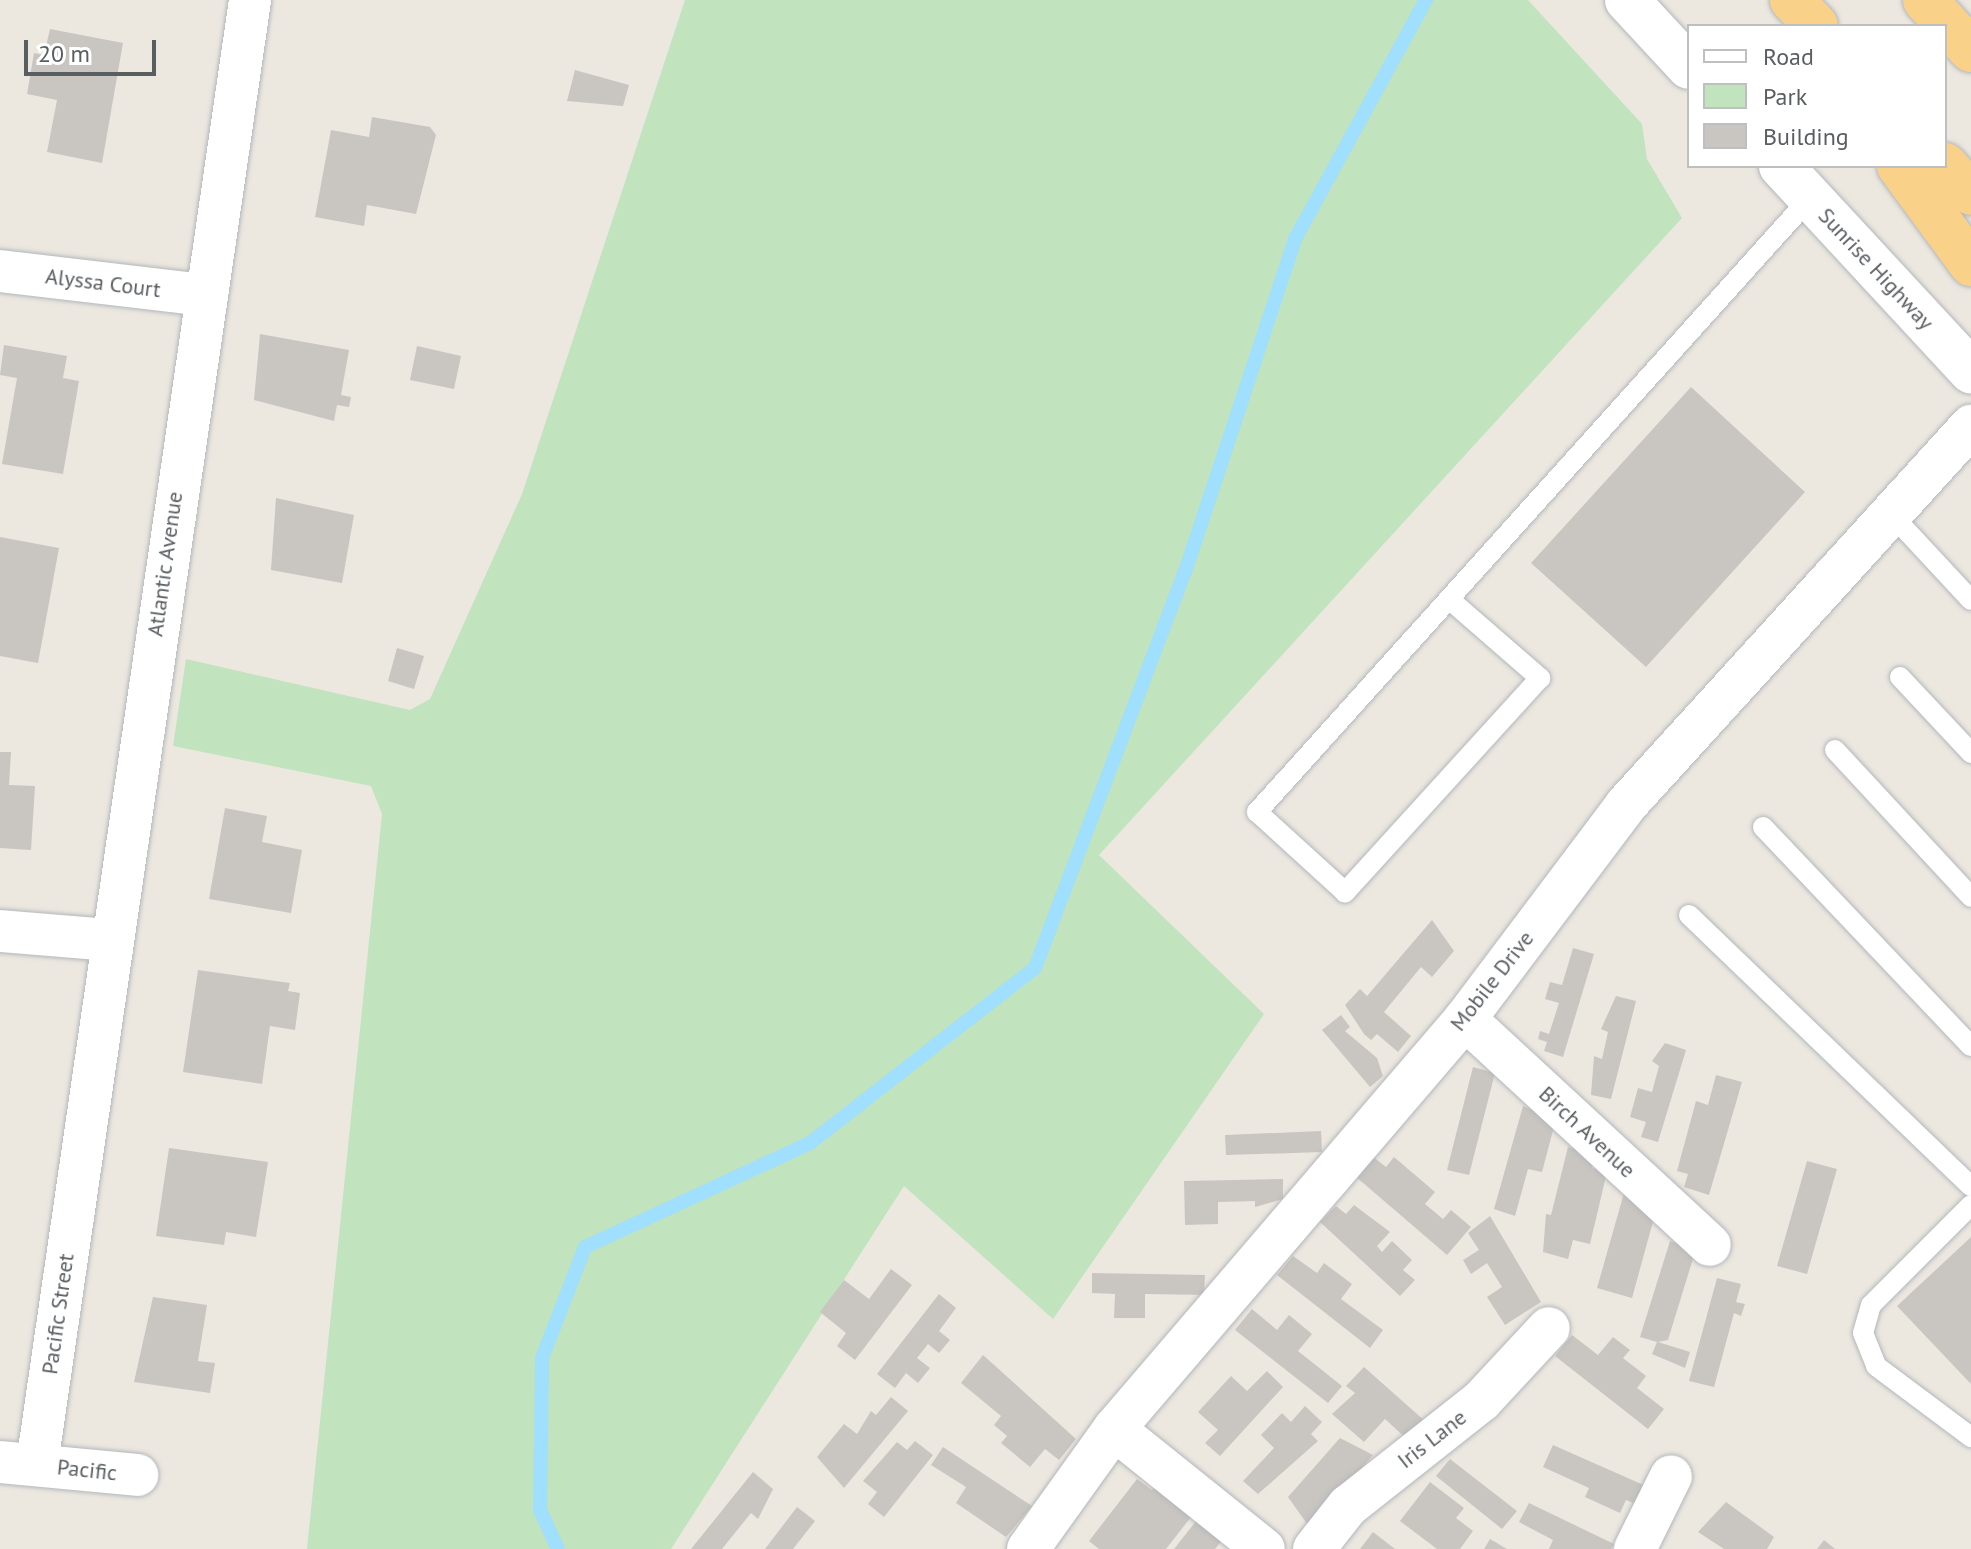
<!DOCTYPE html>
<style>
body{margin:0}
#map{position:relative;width:1971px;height:1549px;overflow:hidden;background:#ece8e0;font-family:"PT Sans",sans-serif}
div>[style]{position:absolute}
.green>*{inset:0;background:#c1e3bd}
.stream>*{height:14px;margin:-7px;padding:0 7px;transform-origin:7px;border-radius:7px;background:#a0dffd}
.building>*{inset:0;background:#c9c5c0}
.roads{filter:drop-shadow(0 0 2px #b3b7bb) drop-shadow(0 0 2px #b3b7bb)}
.service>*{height:20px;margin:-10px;padding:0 10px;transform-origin:10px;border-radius:10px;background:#fff}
.minor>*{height:42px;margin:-21px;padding:0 21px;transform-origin:21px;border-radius:21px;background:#fff}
.secondary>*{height:44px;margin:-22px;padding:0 22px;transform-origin:22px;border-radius:22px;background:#fff}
.motorway>*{height:44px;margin:-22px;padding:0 22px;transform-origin:22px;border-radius:22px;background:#fad189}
span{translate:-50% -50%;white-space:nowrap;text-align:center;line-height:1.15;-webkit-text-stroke:8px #fff;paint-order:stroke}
.street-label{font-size:22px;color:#595e61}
.legend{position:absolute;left:1687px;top:24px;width:260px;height:144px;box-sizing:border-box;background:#fff;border:2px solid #bdbfc0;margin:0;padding:10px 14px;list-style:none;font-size:24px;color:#595e61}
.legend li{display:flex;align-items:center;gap:16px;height:40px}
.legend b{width:40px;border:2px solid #bdbfc0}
.scale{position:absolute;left:24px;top:40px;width:132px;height:36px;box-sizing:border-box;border:4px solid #595e61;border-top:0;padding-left:10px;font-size:24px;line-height:28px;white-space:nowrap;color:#595e61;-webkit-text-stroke:6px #fff;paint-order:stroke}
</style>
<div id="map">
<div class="green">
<div style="clip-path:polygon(685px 0,1528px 0,1642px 124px,1647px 159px,1682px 218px,1099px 855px,1264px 1014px,1053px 1319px,904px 1186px,671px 1549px,307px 1549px,382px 814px,371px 786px,173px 746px,186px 659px,410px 710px,430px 699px,522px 494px)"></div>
</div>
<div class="stream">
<div style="left:558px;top:1549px;width:43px;rotate:-114.8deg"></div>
<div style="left:540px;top:1510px;width:152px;rotate:-89.2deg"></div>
<div style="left:542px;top:1358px;width:119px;rotate:-68.8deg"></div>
<div style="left:585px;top:1247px;width:248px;rotate:-24.8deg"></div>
<div style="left:810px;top:1143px;width:285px;rotate:-37.9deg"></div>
<div style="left:1035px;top:968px;width:423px;rotate:-69.3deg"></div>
<div style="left:1185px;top:572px;width:351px;rotate:-71.7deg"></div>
<div style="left:1295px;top:239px;width:273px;rotate:-61.3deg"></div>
</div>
<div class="building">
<div style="clip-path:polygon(50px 29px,123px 43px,102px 163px,47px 152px,57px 100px,27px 94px,34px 53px,44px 55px)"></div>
<div style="clip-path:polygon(575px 70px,629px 85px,623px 106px,567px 101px)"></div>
<div style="clip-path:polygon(372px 117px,430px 127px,436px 135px,416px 214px,367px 205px,364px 226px,315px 217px,331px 130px,369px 137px)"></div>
<div style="clip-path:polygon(260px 334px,349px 350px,341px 395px,351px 397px,349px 407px,337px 405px,334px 421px,254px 400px)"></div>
<div style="clip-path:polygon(4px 345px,67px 356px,63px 378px,79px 381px,63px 474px,2px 464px,17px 378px,0 375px)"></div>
<div style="clip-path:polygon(417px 346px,461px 356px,454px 389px,410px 380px)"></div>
<div style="clip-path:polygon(1691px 387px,1805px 492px,1646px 667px,1531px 563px)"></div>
<div style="clip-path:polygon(276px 498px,354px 515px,342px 583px,271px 570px)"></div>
<div style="clip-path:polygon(0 537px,59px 548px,38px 663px,0 656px)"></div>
<div style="clip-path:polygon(397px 648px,424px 656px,414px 689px,388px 681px)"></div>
<div style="clip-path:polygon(0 752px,11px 752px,9px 785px,35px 786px,31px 850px,0 848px)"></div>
<div style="clip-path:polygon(225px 808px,267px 816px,262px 842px,302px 850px,291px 913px,209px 899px)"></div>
<div style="clip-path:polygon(1432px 920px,1454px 951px,1432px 977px,1421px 967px,1384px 1012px,1411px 1036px,1398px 1052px,1377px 1034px,1371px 1040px,1364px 1034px,1345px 1005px,1360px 989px,1367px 996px)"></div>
<div style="clip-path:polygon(1573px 948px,1594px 954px,1563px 1057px,1544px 1051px,1547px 1042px,1538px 1039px,1540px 1031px,1549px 1034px,1559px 1003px,1545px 999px,1550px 982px,1562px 985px)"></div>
<div style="clip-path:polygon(198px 970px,290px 983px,288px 991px,300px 993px,295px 1030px,270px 1026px,262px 1084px,183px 1072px)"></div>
<div style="clip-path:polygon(1616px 996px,1636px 1001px,1611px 1099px,1591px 1095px,1594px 1056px,1602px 1059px,1608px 1032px,1601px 1029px)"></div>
<div style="clip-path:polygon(1341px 1015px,1350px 1027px,1345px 1031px,1377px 1058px,1383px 1076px,1370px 1087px,1322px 1030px)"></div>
<div style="clip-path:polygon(1665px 1043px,1686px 1050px,1658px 1142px,1641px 1137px,1646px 1122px,1630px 1117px,1638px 1088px,1652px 1092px,1659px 1066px,1652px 1061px)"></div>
<div style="clip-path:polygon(1473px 1067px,1495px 1073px,1469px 1175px,1447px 1170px)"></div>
<div style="clip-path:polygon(1716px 1075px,1742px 1082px,1709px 1195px,1684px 1187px,1688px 1174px,1677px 1171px,1696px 1101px,1708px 1105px)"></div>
<div style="clip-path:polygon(1523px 1106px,1556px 1119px,1542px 1172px,1528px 1169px,1515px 1216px,1494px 1209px)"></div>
<div style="clip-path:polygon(1321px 1131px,1322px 1152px,1226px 1155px,1225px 1135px)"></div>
<div style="clip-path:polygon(1568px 1147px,1595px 1153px,1592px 1168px,1607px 1172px,1590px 1244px,1573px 1240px,1568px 1259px,1543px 1252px,1546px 1214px,1551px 1215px)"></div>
<div style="clip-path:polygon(169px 1148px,268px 1162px,256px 1237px,226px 1232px,224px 1245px,156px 1236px)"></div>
<div style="clip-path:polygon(1372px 1156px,1386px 1167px,1394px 1157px,1435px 1192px,1425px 1204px,1443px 1219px,1451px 1210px,1471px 1227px,1447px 1255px,1355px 1176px)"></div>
<div style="clip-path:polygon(1807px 1161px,1837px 1169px,1807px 1274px,1777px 1266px)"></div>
<div style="clip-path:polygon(1283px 1179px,1283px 1199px,1255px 1207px,1255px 1201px,1218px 1202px,1218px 1224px,1185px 1225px,1184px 1181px)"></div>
<div style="clip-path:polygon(1624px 1193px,1648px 1200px,1644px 1214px,1654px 1218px,1632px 1298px,1597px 1288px)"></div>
<div style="clip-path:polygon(1354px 1205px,1390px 1232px,1377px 1246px,1382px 1252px,1392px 1241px,1412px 1260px,1403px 1270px,1415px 1280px,1400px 1296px,1320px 1222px,1336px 1206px,1346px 1214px)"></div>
<div style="clip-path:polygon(1490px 1216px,1541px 1302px,1505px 1325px,1487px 1297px,1502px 1287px,1487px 1263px,1471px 1274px,1463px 1260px,1479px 1250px,1468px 1233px)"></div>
<div style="clip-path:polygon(1971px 1237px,1971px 1384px,1897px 1306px)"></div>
<div style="clip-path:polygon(1670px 1241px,1696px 1249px,1668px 1340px,1658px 1342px,1690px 1352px,1685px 1368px,1652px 1354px,1657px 1342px,1640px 1337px)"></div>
<div style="clip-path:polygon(1293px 1256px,1317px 1273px,1324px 1263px,1352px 1284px,1341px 1299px,1383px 1330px,1370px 1348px,1277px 1275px)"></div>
<div style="clip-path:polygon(891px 1269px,912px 1285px,855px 1360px,837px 1346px,846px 1333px,820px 1312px,844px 1280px,869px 1299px)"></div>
<div style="clip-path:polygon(1092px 1273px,1205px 1275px,1204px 1295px,1145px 1294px,1145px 1318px,1114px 1318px,1115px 1294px,1092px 1293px)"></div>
<div style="clip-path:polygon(1717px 1278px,1741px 1284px,1736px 1302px,1745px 1304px,1741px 1316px,1734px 1313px,1714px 1387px,1689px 1381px)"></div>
<div style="clip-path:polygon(939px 1294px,956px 1308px,939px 1331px,950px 1340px,939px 1353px,928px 1344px,917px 1358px,930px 1368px,918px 1383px,906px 1373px,895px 1388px,877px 1374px)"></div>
<div style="clip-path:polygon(153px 1297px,207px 1305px,198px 1361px,215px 1363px,210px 1393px,134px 1382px)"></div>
<div style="clip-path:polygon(1252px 1309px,1277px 1330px,1289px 1315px,1312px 1334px,1298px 1351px,1342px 1386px,1328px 1403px,1235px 1330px)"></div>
<div style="clip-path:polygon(1572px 1335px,1598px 1355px,1613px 1337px,1630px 1350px,1623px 1358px,1646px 1376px,1637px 1388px,1664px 1409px,1648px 1429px,1555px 1356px)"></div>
<div style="clip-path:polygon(983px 1355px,1076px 1439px,1059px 1460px,1045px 1449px,1030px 1467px,1001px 1443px,1007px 1436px,994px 1425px,1001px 1416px,961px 1383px)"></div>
<div style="clip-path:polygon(1364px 1367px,1426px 1422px,1409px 1441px,1385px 1419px,1364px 1442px,1332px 1414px,1355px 1393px,1346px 1386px)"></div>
<div style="clip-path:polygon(1267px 1371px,1283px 1387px,1220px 1456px,1205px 1443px,1218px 1430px,1198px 1412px,1231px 1376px,1247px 1391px)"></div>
<div style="clip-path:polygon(891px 1397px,908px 1411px,844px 1488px,817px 1457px,844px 1424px,857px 1434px,871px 1411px,876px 1415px)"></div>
<div style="clip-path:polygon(1305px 1406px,1322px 1422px,1311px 1434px,1318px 1441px,1258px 1494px,1243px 1481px,1274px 1448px,1261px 1435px,1282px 1413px,1291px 1422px)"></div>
<div style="clip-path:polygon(1340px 1438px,1373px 1455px,1310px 1528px,1288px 1497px)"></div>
<div style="clip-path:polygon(915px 1441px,933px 1455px,884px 1517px,868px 1504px,877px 1492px,863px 1481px,897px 1442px,907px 1450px)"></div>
<div style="clip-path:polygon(1553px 1445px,1648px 1487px,1640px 1506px,1626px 1500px,1620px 1513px,1585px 1497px,1589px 1488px,1543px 1467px)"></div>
<div style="clip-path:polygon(943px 1447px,1032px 1506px,1006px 1537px,956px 1503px,966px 1487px,931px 1465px)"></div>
<div style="clip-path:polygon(1450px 1459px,1517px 1511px,1502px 1529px,1436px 1476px)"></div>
<div style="clip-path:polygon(753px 1472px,773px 1489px,758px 1519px,751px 1513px,722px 1549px,691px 1549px)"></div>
<div style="clip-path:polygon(1164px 1475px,1198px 1508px,1166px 1549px,1099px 1549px,1089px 1541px,1137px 1479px,1152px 1490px)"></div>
<div style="clip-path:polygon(1430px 1482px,1464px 1508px,1456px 1518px,1473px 1531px,1460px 1549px,1437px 1549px,1400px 1521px)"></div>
<div style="clip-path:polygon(1726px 1502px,1774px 1537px,1767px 1549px,1724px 1549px,1698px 1532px)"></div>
<div style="clip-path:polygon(1529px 1503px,1614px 1544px,1611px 1549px,1549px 1549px,1553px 1540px,1519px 1522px)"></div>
<div style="clip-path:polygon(797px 1507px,815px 1521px,793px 1549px,765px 1549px)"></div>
<div style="clip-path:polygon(1204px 1511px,1223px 1539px,1215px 1549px,1174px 1549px)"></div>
<div style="clip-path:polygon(1373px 1532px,1395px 1549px,1360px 1549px)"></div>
<div style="clip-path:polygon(1490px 1539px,1507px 1549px,1484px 1549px)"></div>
<div style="clip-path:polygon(1824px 1540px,1835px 1549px,1817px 1549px)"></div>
</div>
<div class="roads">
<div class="service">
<div style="left:1891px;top:514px;width:117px;rotate:47.1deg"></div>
<div style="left:1449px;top:599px;width:121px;rotate:41deg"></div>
<div style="left:1540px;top:678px;width:290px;rotate:132.3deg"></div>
<div style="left:1345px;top:892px;width:119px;rotate:-137.7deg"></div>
<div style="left:1257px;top:812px;width:826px;rotate:-47.99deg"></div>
<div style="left:1900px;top:677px;width:104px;rotate:46.9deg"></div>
<div style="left:1835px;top:750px;width:200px;rotate:47.2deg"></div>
<div style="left:1763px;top:827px;width:302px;rotate:46.5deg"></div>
<div style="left:1689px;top:915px;width:391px;rotate:43.9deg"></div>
<div style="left:1971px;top:1205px;width:141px;rotate:135deg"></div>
<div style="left:1871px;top:1305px;width:29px;rotate:106deg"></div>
<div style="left:1863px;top:1333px;width:35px;rotate:68deg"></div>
<div style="left:1876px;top:1366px;width:119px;rotate:36.8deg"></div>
</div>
<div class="minor">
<div style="left:0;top:271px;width:206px;rotate:6.7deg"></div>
<div style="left:0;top:931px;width:109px;rotate:4.7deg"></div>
<div style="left:1465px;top:1019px;width:333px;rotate:42.7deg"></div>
<div style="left:1114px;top:1429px;width:192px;rotate:38.7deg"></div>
<div style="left:0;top:1462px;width:138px;rotate:5.4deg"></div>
<div style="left:37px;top:1464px;width:1479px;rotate:-81.72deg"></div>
<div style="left:1028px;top:1549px;width:148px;rotate:-54.4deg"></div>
<div style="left:1114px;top:1429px;width:540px;rotate:-49.43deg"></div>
<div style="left:1465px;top:1019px;width:268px;rotate:-53deg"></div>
<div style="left:1626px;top:805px;width:513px;rotate:-47.69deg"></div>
<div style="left:1314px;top:1549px;width:55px;rotate:-51.7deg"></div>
<div style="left:1348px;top:1506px;width:171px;rotate:-38.3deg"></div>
<div style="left:1482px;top:1400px;width:98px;rotate:-47.1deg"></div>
<div style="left:1635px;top:1549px;width:81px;rotate:-63.7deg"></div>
</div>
<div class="secondary">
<div style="left:1627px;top:0;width:91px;rotate:47.2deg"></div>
<div style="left:1781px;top:166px;width:280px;rotate:47.2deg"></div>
</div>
<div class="motorway">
<div style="left:1792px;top:0;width:35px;rotate:47deg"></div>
<div style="left:1925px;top:0;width:68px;rotate:47.4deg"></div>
<div style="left:1945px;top:165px;width:38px;rotate:47deg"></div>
<div style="left:1899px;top:166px;width:122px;rotate:53.7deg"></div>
</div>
</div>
<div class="street-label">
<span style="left:1876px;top:269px;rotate:47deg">Sunrise Highway</span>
<span style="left:103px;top:283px;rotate:7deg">Alyssa Court</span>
<span style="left:165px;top:564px;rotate:-82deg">Atlantic Avenue</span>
<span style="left:1492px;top:981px;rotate:-52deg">Mobile Drive</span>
<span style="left:1587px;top:1132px;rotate:43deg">Birch Avenue</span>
<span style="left:58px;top:1314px;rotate:-82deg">Pacific Street</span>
<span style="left:1432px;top:1439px;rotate:-38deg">Iris Lane</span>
<span style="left:87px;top:1470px;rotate:6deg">Pacific</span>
</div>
<ul class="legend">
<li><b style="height:10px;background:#fff"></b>Road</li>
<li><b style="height:22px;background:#c1e3bd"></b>Park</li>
<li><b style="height:22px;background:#c9c5c0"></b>Building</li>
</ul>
<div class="scale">20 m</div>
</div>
